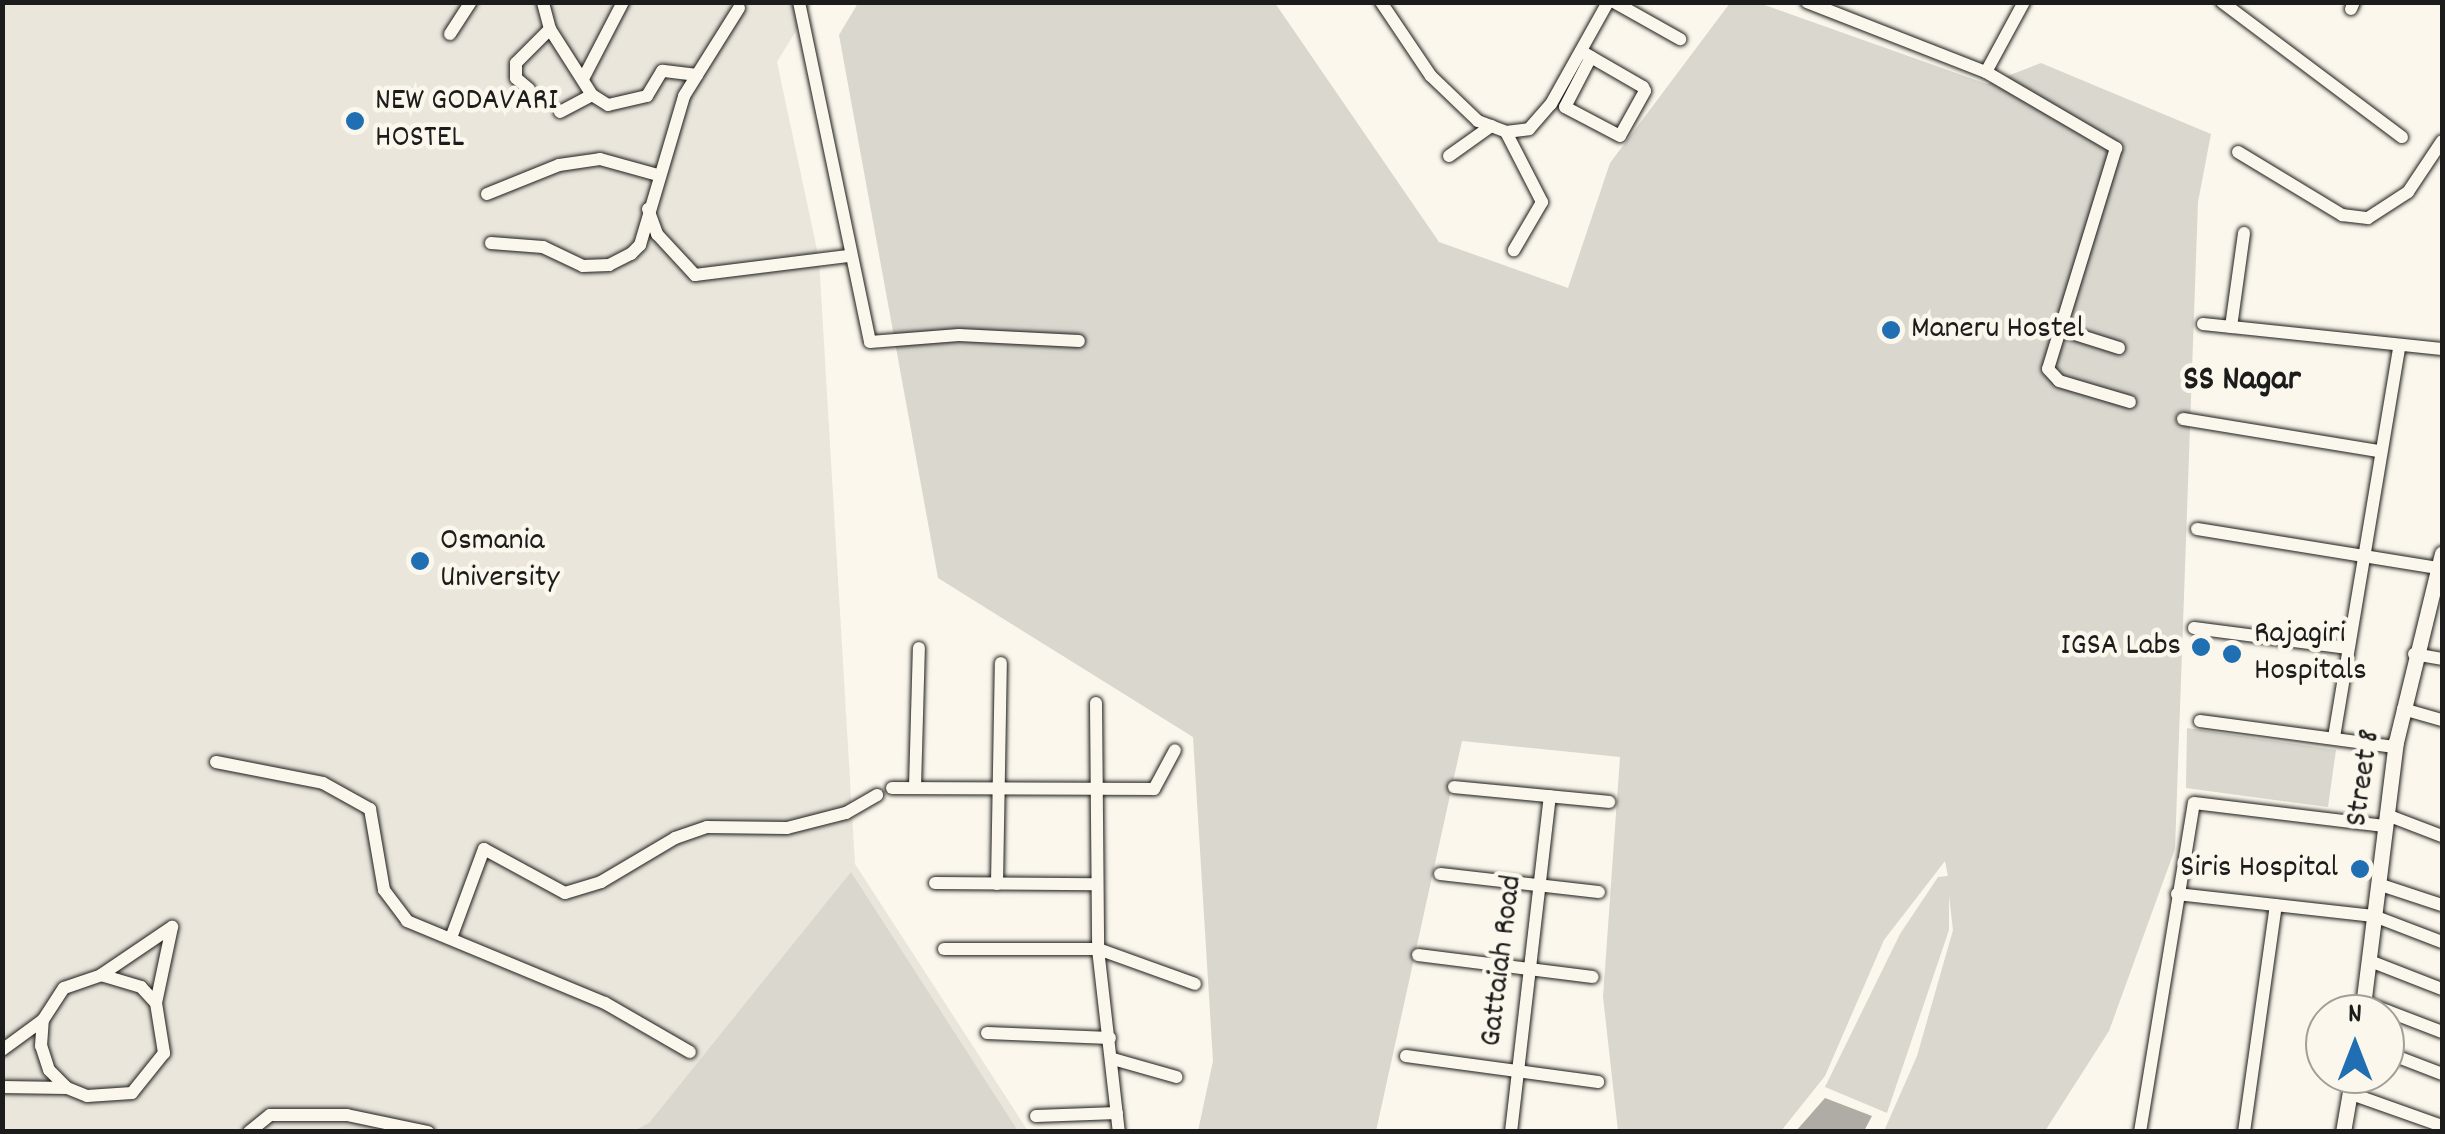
<!DOCTYPE html>
<style>
body{margin:0}
#map{position:relative;width:2445px;height:1134px;overflow:hidden;background:#fbf7ec;font-family:Dekko,sans-serif}
div>[style]{position:absolute}
.built>*{inset:0;background:#eae6dc}
.green>*{inset:0;background:#dad7ce}
.water>*{inset:0;background:#afaca5}
.roads{filter:drop-shadow(0 0 2px #1c1c1c) drop-shadow(0 0 2px #1c1c1c)}
.minor>*{height:12px;margin:-6px;padding:0 6px;transform-origin:6px;border-radius:6px;background:#fbf7ec}
.tertiary>*{height:15px;margin:-7.5px;padding:0 7.5px;transform-origin:7.5px;border-radius:7.5px;background:#fbf7ec}
.dots>*{width:28px;height:28px;translate:-50% -50%;box-sizing:border-box;border:5px solid #fbf7ec;border-radius:50%}
span{translate:-50% -50%;white-space:nowrap;text-align:center;line-height:1.15;-webkit-text-stroke:9px #fbf7ec;paint-order:stroke}
.poi-label{font-size:32px;color:#1c1c1c}
.left{translate:0 -50%;text-align:left}
.right{translate:-100% -50%;text-align:right}
.street-label{font-size:32px;color:#1c1c1c}
.neighbourhood-label{font-size:35px;color:#1c1c1c;font-weight:700}
.frame{position:absolute;inset:0;border:5px solid #1c1c1c;pointer-events:none}
.north{position:absolute;left:2305px;top:994px;width:100px;height:100px;box-sizing:border-box;background:#fbf7ec;border:2px solid #a29f99;border-radius:50%;rotate:0deg;font-size:28px;font-weight:700;line-height:40px;text-align:center;color:#1c1c1c}
.north::after{content:'';display:block;margin:auto;width:35px;height:45px;background:#1f6fb2;clip-path:polygon(50% 0,100% 100%,50% 72%,0 100%)}
</style>
<div id="map">
<div class="built">
<div style="clip-path:polygon(2px 3px,813px 3px,777px 62px,819px 259px,855px 864px,1028px 1131px,3px 1131px)"></div>
</div>
<div class="green">
<div style="clip-path:polygon(858px 3px,1275px 3px,1439px 242px,1568px 288px,1610px 163px,1730px 3px,1759px 3px,1987px 84px,2041px 63px,2211px 134px,2198px 202px,2175px 849px,2109px 1031px,2045px 1131px,1884px 1131px,1917px 1056px,1953px 930px,1949px 896px,1949px 930px,1887px 1113px,1825px 1087px,1900px 934px,1938px 877px,1948px 876px,1945px 861px,1884px 940px,1825px 1076px,1781px 1131px,1618px 1131px,1603px 997px,1620px 757px,1462px 741px,1376px 1131px,1198px 1131px,1213px 1061px,1193px 737px,938px 578px,839px 35px)"></div>
<div style="clip-path:polygon(2187px 728px,2336px 750px,2328px 807px,2186px 788px)"></div>
<div style="clip-path:polygon(851px 872px,1018px 1131px,634px 1131px,649px 1123px)"></div>
</div>
<div class="water">
<div style="clip-path:polygon(1825px 1098px,1872px 1116px,1864px 1131px,1796px 1131px)"></div>
</div>
<div class="roads">
<div class="minor">
<div style="left:799px;top:2px;width:347px;rotate:78.2deg"></div>
<div style="left:870px;top:342px;width:89px;rotate:-4.5deg"></div>
<div style="left:959px;top:335px;width:120px;rotate:2.9deg"></div>
<div style="left:1381px;top:2px;width:89px;rotate:56deg"></div>
<div style="left:1431px;top:76px;width:65px;rotate:43.8deg"></div>
<div style="left:1478px;top:121px;width:30px;rotate:21deg"></div>
<div style="left:1506px;top:132px;width:23px;rotate:-7deg"></div>
<div style="left:1529px;top:129px;width:33px;rotate:-49deg"></div>
<div style="left:1551px;top:104px;width:117px;rotate:-60.8deg"></div>
<div style="left:1614px;top:2px;width:76px;rotate:29.3deg"></div>
<div style="left:1807px;top:2px;width:192px;rotate:21.4deg"></div>
<div style="left:1986px;top:72px;width:151px;rotate:30.3deg"></div>
<div style="left:2116px;top:148px;width:231px;rotate:107.1deg"></div>
<div style="left:2048px;top:369px;width:16px;rotate:47deg"></div>
<div style="left:2059px;top:381px;width:74px;rotate:16.5deg"></div>
<div style="left:2222px;top:2px;width:225px;rotate:36.9deg"></div>
<div style="left:2351px;top:9px;width:8px;rotate:-67deg"></div>
<div style="left:450px;top:34px;width:38px;rotate:-57deg"></div>
<div style="left:1581px;top:51px;width:12px;rotate:31deg"></div>
<div style="left:1591px;top:57px;width:60px;rotate:30deg"></div>
<div style="left:1643px;top:87px;width:4px;rotate:63deg"></div>
<div style="left:1645px;top:91px;width:51px;rotate:119.1deg"></div>
<div style="left:1620px;top:136px;width:62px;rotate:-152.2deg"></div>
<div style="left:1565px;top:107px;width:56px;rotate:-62.5deg"></div>
<div style="left:1986px;top:72px;width:80px;rotate:-61.5deg"></div>
<div style="left:697px;top:75px;width:79px;rotate:-57.9deg"></div>
<div style="left:584px;top:77px;width:85px;rotate:-62.5deg"></div>
<div style="left:529px;top:89px;width:17px;rotate:-140deg"></div>
<div style="left:516px;top:78px;width:15px;rotate:-90deg"></div>
<div style="left:516px;top:63px;width:48px;rotate:-45deg"></div>
<div style="left:560px;top:112px;width:36px;rotate:-28deg"></div>
<div style="left:1506px;top:132px;width:79px;rotate:62.8deg"></div>
<div style="left:1542px;top:202px;width:56px;rotate:120.3deg"></div>
<div style="left:2238px;top:152px;width:122px;rotate:31.2deg"></div>
<div style="left:2342px;top:215px;width:26px;rotate:7deg"></div>
<div style="left:2368px;top:218px;width:48px;rotate:-33deg"></div>
<div style="left:2408px;top:192px;width:61px;rotate:-56.3deg"></div>
<div style="left:1449px;top:156px;width:52px;rotate:-35.5deg"></div>
<div style="left:487px;top:194px;width:78px;rotate:-21.9deg"></div>
<div style="left:559px;top:165px;width:41px;rotate:-8.3deg"></div>
<div style="left:600px;top:159px;width:60px;rotate:15.4deg"></div>
<div style="left:648px;top:209px;width:27px;rotate:70deg"></div>
<div style="left:657px;top:234px;width:56px;rotate:47.2deg"></div>
<div style="left:695px;top:275px;width:154px;rotate:-7.1deg"></div>
<div style="left:491px;top:243px;width:52px;rotate:4.4deg"></div>
<div style="left:543px;top:247px;width:44px;rotate:25.4deg"></div>
<div style="left:583px;top:266px;width:26px;rotate:-2deg"></div>
<div style="left:609px;top:265px;width:25px;rotate:-27deg"></div>
<div style="left:631px;top:254px;width:13px;rotate:-45deg"></div>
<div style="left:640px;top:245px;width:155px;rotate:-73.5deg"></div>
<div style="left:684px;top:96px;width:25px;rotate:-58deg"></div>
<div style="left:697px;top:75px;width:35px;rotate:-173deg"></div>
<div style="left:662px;top:71px;width:29px;rotate:121deg"></div>
<div style="left:647px;top:96px;width:40px;rotate:167deg"></div>
<div style="left:608px;top:105px;width:19px;rotate:-148deg"></div>
<div style="left:592px;top:95px;width:78px;rotate:-122.5deg"></div>
<div style="left:550px;top:29px;width:28px;rotate:-105deg"></div>
<div style="left:2203px;top:324px;width:240px;rotate:6deg"></div>
<div style="left:2231px;top:327px;width:95px;rotate:-82.1deg"></div>
<div style="left:2059px;top:329px;width:63px;rotate:17.6deg"></div>
<div style="left:2183px;top:419px;width:198px;rotate:9.3deg"></div>
<div style="left:2197px;top:529px;width:244px;rotate:9.2deg"></div>
<div style="left:2194px;top:628px;width:155px;rotate:7.4deg"></div>
<div style="left:2414px;top:654px;width:28px;rotate:10deg"></div>
<div style="left:1096px;top:703px;width:246px;rotate:89.5deg"></div>
<div style="left:1098px;top:949px;width:184px;rotate:83.5deg"></div>
<div style="left:2403px;top:709px;width:41px;rotate:15.8deg"></div>
<div style="left:2200px;top:721px;width:198px;rotate:7.6deg"></div>
<div style="left:2334px;top:737px;width:393px;rotate:-80.5deg"></div>
<div style="left:216px;top:762px;width:109px;rotate:11.1deg"></div>
<div style="left:323px;top:783px;width:54px;rotate:29deg"></div>
<div style="left:370px;top:809px;width:82px;rotate:80.2deg"></div>
<div style="left:384px;top:890px;width:39px;rotate:53deg"></div>
<div style="left:407px;top:921px;width:214px;rotate:22.5deg"></div>
<div style="left:605px;top:1003px;width:98px;rotate:30deg"></div>
<div style="left:915px;top:787px;width:139px;rotate:-88.4deg"></div>
<div style="left:1454px;top:787px;width:156px;rotate:5.5deg"></div>
<div style="left:892px;top:788px;width:262px;rotate:0.2deg"></div>
<div style="left:1154px;top:789px;width:44px;rotate:-61.7deg"></div>
<div style="left:2387px;top:815px;width:59px;rotate:20.9deg"></div>
<div style="left:1440px;top:874px;width:160px;rotate:6.5deg"></div>
<div style="left:935px;top:883px;width:162px;rotate:0.4deg"></div>
<div style="left:997px;top:884px;width:221px;rotate:-89deg"></div>
<div style="left:2378px;top:884px;width:67px;rotate:18.2deg"></div>
<div style="left:2177px;top:894px;width:198px;rotate:6.4deg"></div>
<div style="left:2374px;top:916px;width:73px;rotate:20.9deg"></div>
<div style="left:451px;top:938px;width:95px;rotate:-69.7deg"></div>
<div style="left:484px;top:849px;width:92px;rotate:28.5deg"></div>
<div style="left:565px;top:893px;width:38px;rotate:-17deg"></div>
<div style="left:601px;top:882px;width:86px;rotate:-30.7deg"></div>
<div style="left:675px;top:838px;width:34px;rotate:-19deg"></div>
<div style="left:707px;top:827px;width:80px;rotate:0.7deg"></div>
<div style="left:787px;top:828px;width:61px;rotate:-14.3deg"></div>
<div style="left:846px;top:813px;width:36px;rotate:-30deg"></div>
<div style="left:944px;top:949px;width:154px"></div>
<div style="left:1098px;top:949px;width:103px;rotate:19.8deg"></div>
<div style="left:1418px;top:955px;width:176px;rotate:7.2deg"></div>
<div style="left:2370px;top:961px;width:77px;rotate:21.3deg"></div>
<div style="left:101px;top:975px;width:86px;rotate:-34.1deg"></div>
<div style="left:2364px;top:1002px;width:84px;rotate:21deg"></div>
<div style="left:156px;top:1003px;width:78px;rotate:-78.1deg"></div>
<div style="left:987px;top:1033px;width:123px;rotate:2.3deg"></div>
<div style="left:2385px;top:1038px;width:27px;rotate:-84deg"></div>
<div style="left:2px;top:1050px;width:51px;rotate:-36.2deg"></div>
<div style="left:43px;top:1020px;width:38px;rotate:-57deg"></div>
<div style="left:64px;top:988px;width:39px;rotate:-19deg"></div>
<div style="left:101px;top:975px;width:42px;rotate:16.7deg"></div>
<div style="left:141px;top:987px;width:22px;rotate:47deg"></div>
<div style="left:156px;top:1003px;width:51px;rotate:80.9deg"></div>
<div style="left:164px;top:1053px;width:51px;rotate:128.7deg"></div>
<div style="left:132px;top:1093px;width:45px;rotate:176.2deg"></div>
<div style="left:87px;top:1096px;width:22px;rotate:-158deg"></div>
<div style="left:67px;top:1088px;width:25px;rotate:-135deg"></div>
<div style="left:49px;top:1070px;width:25px;rotate:-108deg"></div>
<div style="left:41px;top:1046px;width:26px;rotate:-86deg"></div>
<div style="left:2385px;top:1052px;width:61px;rotate:21.1deg"></div>
<div style="left:1406px;top:1056px;width:194px;rotate:7.7deg"></div>
<div style="left:1113px;top:1059px;width:66px;rotate:15.9deg"></div>
<div style="left:2px;top:1087px;width:65px;rotate:0.9deg"></div>
<div style="left:2349px;top:1093px;width:99px;rotate:19.5deg"></div>
<div style="left:1036px;top:1116px;width:81px;rotate:-2.1deg"></div>
<div style="left:249px;top:1132px;width:27px;rotate:-39deg"></div>
<div style="left:270px;top:1115px;width:77px"></div>
<div style="left:347px;top:1115px;width:83px;rotate:11.9deg"></div>
<div style="left:1511px;top:1132px;width:338px;rotate:-83.4deg"></div>
<div style="left:2140px;top:1132px;width:333px;rotate:-80.7deg"></div>
<div style="left:2194px;top:803px;width:192px;rotate:6.9deg"></div>
<div style="left:2244px;top:1132px;width:229px;rotate:-82deg"></div>
</div>
<div class="tertiary">
<div style="left:2362px;top:1014px;width:274px;rotate:-82.9deg"></div>
<div style="left:2396px;top:742px;width:194px;rotate:-76.3deg"></div>
<div style="left:2343px;top:1132px;width:59px;rotate:-80.2deg"></div>
</div>
</div>
<div class="dots">
<div style="left:355px;top:121px;background:#1f6fb2"></div>
<div style="left:1891px;top:330px;background:#1f6fb2"></div>
<div style="left:420px;top:561px;background:#1f6fb2"></div>
<div style="left:2201px;top:647px;background:#1f6fb2"></div>
<div style="left:2232px;top:654px;background:#1f6fb2"></div>
<div style="left:2360px;top:869px;background:#1f6fb2"></div>
</div>
<div class="poi-label">
<span class="left" style="left:375px;top:121px">NEW GODAVARI<br>HOSTEL</span>
<span class="left" style="left:1911px;top:330px">Maneru Hostel</span>
<span class="left" style="left:440px;top:561px">Osmania<br>University</span>
<span class="left" style="left:2254px;top:654px">Rajagiri<br>Hospitals</span>
<span class="right" style="left:2181px;top:647px">IGSA Labs</span>
<span class="right" style="left:2338px;top:869px">Siris Hospital</span>
</div>
<div class="street-label">
<span style="left:2365px;top:778px;rotate:-82deg">Street 8</span>
<span style="left:1503px;top:961px;rotate:-83deg">Gattaiah Road</span>
</div>
<div class="neighbourhood-label">
<span style="left:2242px;top:381px">SS Nagar</span>
</div>
<div class="frame"></div>
<div class="north">N</div>
</div>
